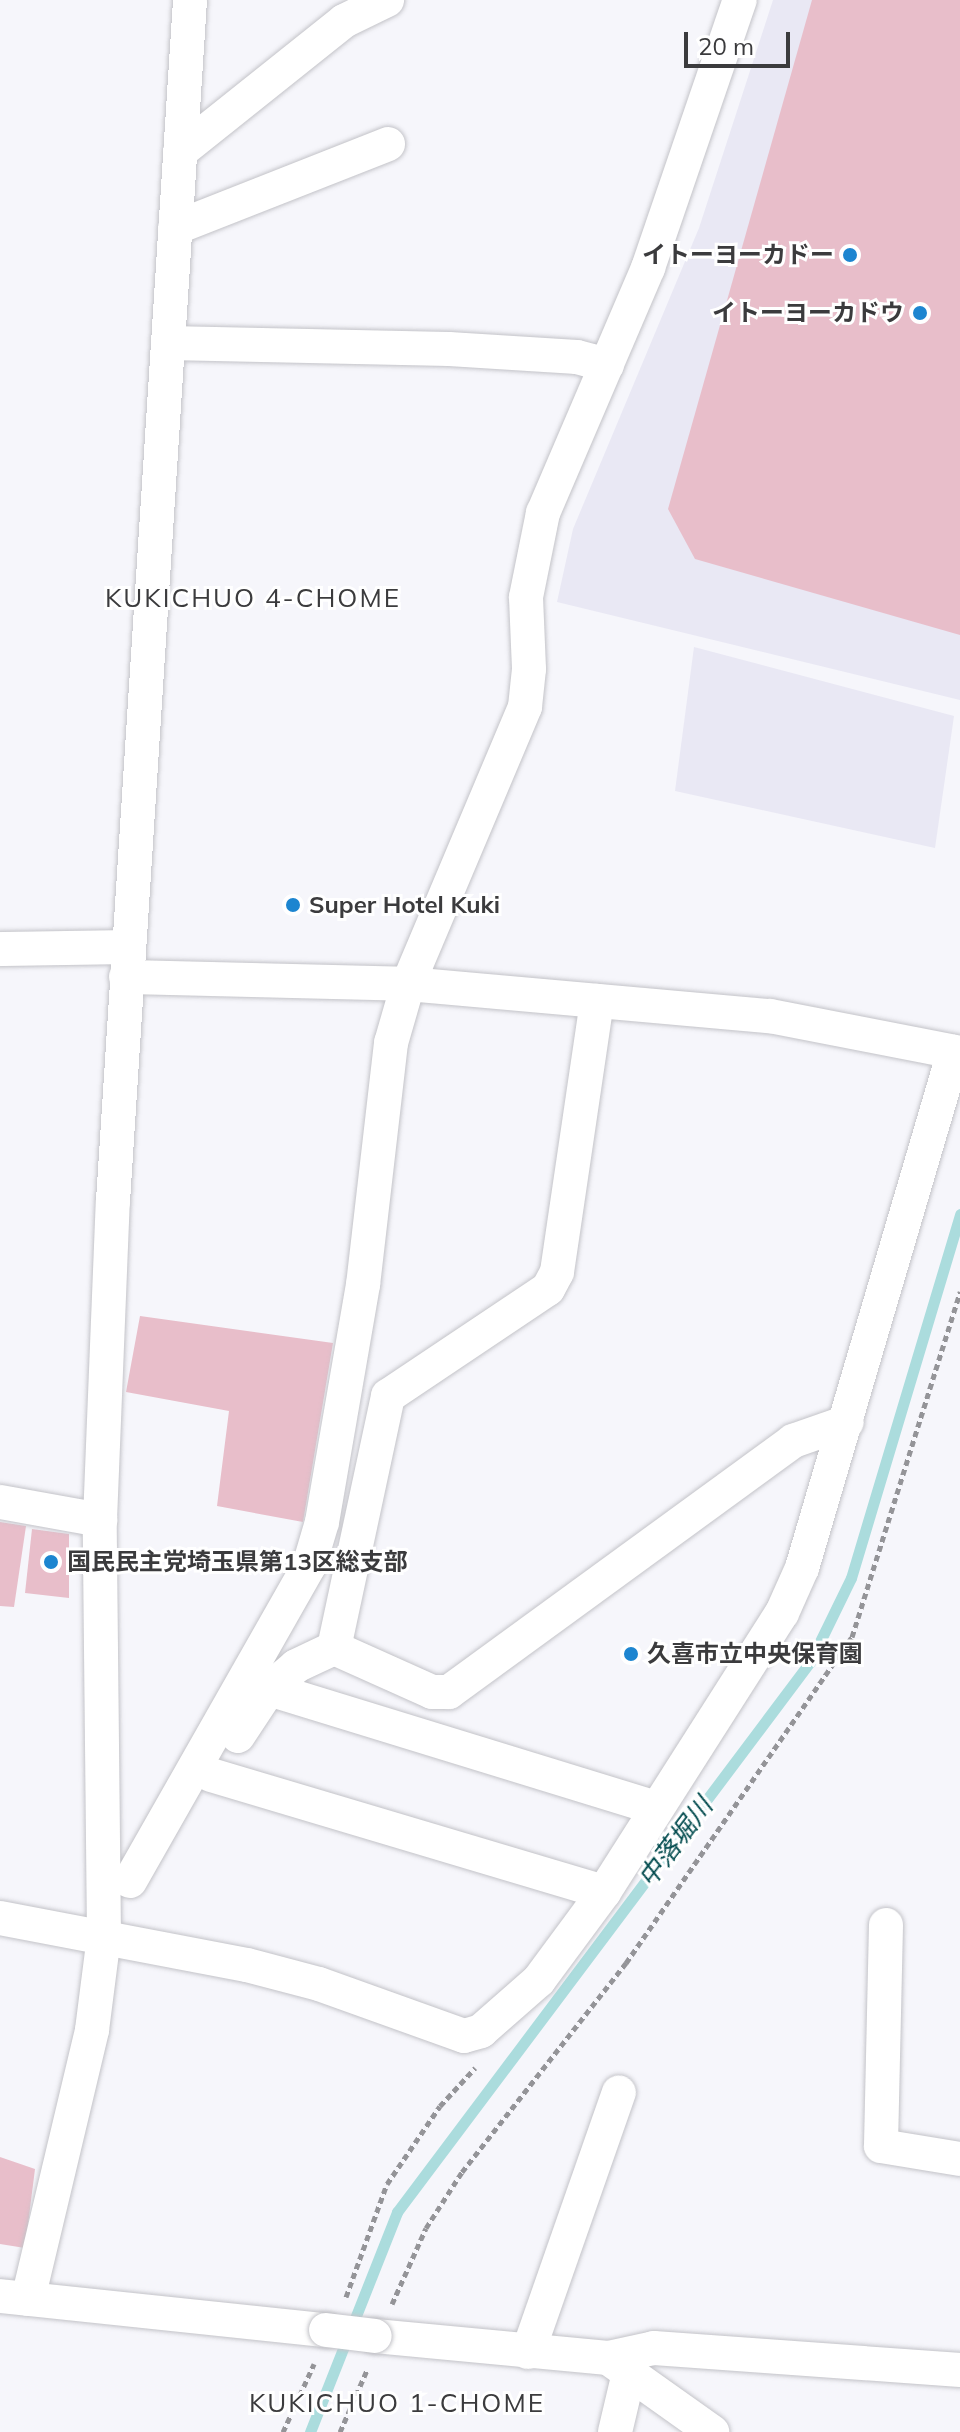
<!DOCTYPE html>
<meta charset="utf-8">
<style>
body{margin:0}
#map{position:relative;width:960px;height:2432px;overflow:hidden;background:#f6f6fb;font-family:Mulish,"Noto Sans JP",sans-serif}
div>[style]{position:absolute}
.built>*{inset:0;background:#e9e8f4}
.stream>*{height:11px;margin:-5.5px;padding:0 5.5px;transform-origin:5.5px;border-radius:5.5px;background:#abdcdd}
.building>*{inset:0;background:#e8beca}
.path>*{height:5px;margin-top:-2.5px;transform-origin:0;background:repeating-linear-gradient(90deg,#949498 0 6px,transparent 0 10px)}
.roads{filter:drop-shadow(0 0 2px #c3c3c8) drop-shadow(0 0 2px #c3c3c8)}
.minor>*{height:34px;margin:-17px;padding:0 17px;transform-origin:17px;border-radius:17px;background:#fff}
.bridges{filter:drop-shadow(0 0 2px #c3c3c8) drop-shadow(0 0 2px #c3c3c8)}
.minor-bridge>*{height:34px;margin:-17px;padding:0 17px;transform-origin:17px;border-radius:17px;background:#fff}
.dots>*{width:22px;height:22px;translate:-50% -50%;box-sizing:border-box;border:4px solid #fff;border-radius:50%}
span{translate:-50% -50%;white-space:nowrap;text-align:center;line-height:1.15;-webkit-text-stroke:6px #fff;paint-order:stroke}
.poi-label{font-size:24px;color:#3b3b3d;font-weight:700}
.right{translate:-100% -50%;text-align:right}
.left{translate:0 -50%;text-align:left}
.neighbourhood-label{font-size:26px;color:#3b3b3d;letter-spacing:2px}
.water-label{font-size:26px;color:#004a4d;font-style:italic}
.scale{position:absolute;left:684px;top:32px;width:106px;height:36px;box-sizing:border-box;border:4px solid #3b3b3d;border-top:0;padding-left:10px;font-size:24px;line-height:28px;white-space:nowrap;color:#3b3b3d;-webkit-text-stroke:6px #fff;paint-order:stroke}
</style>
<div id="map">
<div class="built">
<div style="clip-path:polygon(773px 0,960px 0,960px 700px,557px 602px,573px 529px,699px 228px)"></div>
<div style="clip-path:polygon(694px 647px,954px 716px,935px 848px,675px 791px)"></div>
</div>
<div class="stream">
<div style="left:310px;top:2432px;width:237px;rotate:-68.4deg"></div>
<div style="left:397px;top:2212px;width:688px;rotate:-53.1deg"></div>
<div style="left:810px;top:1662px;width:93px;rotate:-64deg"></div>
<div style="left:851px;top:1578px;width:380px;rotate:-73.3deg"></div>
</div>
<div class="building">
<div style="clip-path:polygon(812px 0,960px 0,960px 635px,695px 559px,668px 509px)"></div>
<div style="clip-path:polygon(140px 1316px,333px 1343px,303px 1522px,217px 1506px,229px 1411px,126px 1392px)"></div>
<div style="clip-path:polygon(0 1522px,26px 1526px,14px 1607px,0 1606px)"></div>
<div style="clip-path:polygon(32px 1529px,69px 1534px,69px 1598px,25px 1593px)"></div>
<div style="clip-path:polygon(0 2157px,35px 2169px,25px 2248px,0 2244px)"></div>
</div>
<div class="path">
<div style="left:346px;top:2297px;width:120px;rotate:-70.1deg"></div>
<div style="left:387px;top:2184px;width:94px;rotate:-55.8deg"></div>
<div style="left:440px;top:2106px;width:52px;rotate:-47.4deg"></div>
<div style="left:392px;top:2304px;width:83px;rotate:-65.9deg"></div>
<div style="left:426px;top:2228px;width:67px;rotate:-57.3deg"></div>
<div style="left:462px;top:2172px;width:266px;rotate:-51.9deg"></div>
<div style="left:626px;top:1963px;width:397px;rotate:-55.3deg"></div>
<div style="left:852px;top:1637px;width:362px;rotate:-72.6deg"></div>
<div style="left:283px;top:2432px;width:75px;rotate:-65.5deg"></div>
<div style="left:340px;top:2432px;width:68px;rotate:-66.5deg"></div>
</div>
<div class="roads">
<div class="minor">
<div style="left:180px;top:152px;width:210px;rotate:-38.6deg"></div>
<div style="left:344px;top:21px;width:48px;rotate:-26deg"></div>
<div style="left:175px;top:228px;width:229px;rotate:-21.5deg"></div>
<div style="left:168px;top:343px;width:281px;rotate:1.2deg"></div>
<div style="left:449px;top:349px;width:128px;rotate:3.6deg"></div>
<div style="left:577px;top:357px;width:31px;rotate:15deg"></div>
<div style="left:0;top:949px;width:128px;rotate:-0.9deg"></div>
<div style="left:126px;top:977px;width:282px;rotate:1.4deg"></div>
<div style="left:408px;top:984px;width:363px;rotate:5.1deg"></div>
<div style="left:770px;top:1016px;width:194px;rotate:11deg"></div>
<div style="left:0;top:1502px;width:102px;rotate:10.2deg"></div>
<div style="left:334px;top:1648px;width:107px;rotate:24.2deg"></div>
<div style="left:432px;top:1692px;width:17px"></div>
<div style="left:449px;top:1692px;width:426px;rotate:-36.1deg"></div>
<div style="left:793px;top:1441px;width:57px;rotate:-19.4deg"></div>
<div style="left:269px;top:1689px;width:405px;rotate:17.1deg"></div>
<div style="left:238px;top:1736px;width:56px;rotate:-56.6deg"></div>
<div style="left:269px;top:1689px;width:35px;rotate:-40deg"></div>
<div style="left:296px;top:1666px;width:42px;rotate:-25.3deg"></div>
<div style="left:334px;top:1648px;width:258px;rotate:-77.9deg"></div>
<div style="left:388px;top:1396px;width:192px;rotate:-33.8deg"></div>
<div style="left:548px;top:1289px;width:19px;rotate:-62deg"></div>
<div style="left:557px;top:1272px;width:274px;rotate:-81.6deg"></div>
<div style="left:211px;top:1775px;width:410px;rotate:16.6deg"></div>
<div style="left:130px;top:1881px;width:362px;rotate:-60.4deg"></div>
<div style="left:309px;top:1566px;width:46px;rotate:-73.5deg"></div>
<div style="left:322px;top:1522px;width:241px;rotate:-80.2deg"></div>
<div style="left:363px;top:1285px;width:244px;rotate:-83.4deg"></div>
<div style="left:391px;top:1043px;width:61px;rotate:-73.9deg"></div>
<div style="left:408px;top:984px;width:301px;rotate:-67.1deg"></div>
<div style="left:525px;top:707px;width:38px;rotate:-84deg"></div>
<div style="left:529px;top:669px;width:72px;rotate:-92.4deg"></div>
<div style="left:526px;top:597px;width:86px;rotate:-78.6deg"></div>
<div style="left:543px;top:513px;width:267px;rotate:-66.8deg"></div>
<div style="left:648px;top:268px;width:283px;rotate:-71.1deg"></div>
<div style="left:0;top:1918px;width:251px;rotate:10.8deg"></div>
<div style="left:247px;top:1965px;width:74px;rotate:14.8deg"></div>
<div style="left:319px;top:1984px;width:154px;rotate:19.7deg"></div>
<div style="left:464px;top:2036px;width:18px;rotate:-16deg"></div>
<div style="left:481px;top:2031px;width:77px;rotate:-41.3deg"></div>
<div style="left:539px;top:1980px;width:109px;rotate:-53.5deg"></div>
<div style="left:604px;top:1892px;width:331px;rotate:-57.5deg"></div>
<div style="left:782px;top:1613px;width:49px;rotate:-66deg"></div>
<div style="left:802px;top:1568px;width:538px;rotate:-73.59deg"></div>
<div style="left:886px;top:1925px;width:221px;rotate:91.3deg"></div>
<div style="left:881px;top:2146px;width:80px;rotate:9.3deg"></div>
<div style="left:0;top:2296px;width:328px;rotate:6deg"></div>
<div style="left:28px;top:2299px;width:277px;rotate:-76.6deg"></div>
<div style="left:92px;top:2030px;width:95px;rotate:-82.7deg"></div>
<div style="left:104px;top:1936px;width:416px;rotate:-90.6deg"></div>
<div style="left:100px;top:1520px;width:319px;rotate:-87.7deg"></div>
<div style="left:113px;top:1201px;width:1203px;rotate:-86.33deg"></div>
<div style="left:375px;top:2336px;width:234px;rotate:5.4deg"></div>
<div style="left:608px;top:2358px;width:47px;rotate:-12.3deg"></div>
<div style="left:654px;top:2348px;width:307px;rotate:4.1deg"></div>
<div style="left:528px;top:2352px;width:275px;rotate:-70.7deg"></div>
<div style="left:608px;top:2358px;width:128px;rotate:35.4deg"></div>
<div style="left:615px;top:2432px;width:61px;rotate:-76.7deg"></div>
</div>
</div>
<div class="bridges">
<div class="minor-bridge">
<div style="left:326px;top:2330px;width:49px;rotate:7deg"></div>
</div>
</div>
<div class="dots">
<div style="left:850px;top:255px;background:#1d85d0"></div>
<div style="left:920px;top:313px;background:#1d85d0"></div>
<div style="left:293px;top:905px;background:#1d85d0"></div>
<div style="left:51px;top:1562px;background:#1d85d0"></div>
<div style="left:631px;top:1654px;background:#1d85d0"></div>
</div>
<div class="poi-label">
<span class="right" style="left:834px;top:255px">イトーヨーカドー</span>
<span class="right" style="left:904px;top:313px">イトーヨーカドウ</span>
<span class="left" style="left:309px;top:905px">Super Hotel Kuki</span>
<span class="left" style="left:67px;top:1562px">国民民主党埼玉県第13区総支部</span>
<span class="left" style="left:647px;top:1654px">久喜市立中央保育園</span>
</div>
<div class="neighbourhood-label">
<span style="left:253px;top:598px">KUKICHUO 4-CHOME</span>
<span style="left:397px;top:2403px">KUKICHUO 1-CHOME</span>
</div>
<div class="water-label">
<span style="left:675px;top:1842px;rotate:-53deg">中落堀川</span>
</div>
<div class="scale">20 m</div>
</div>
